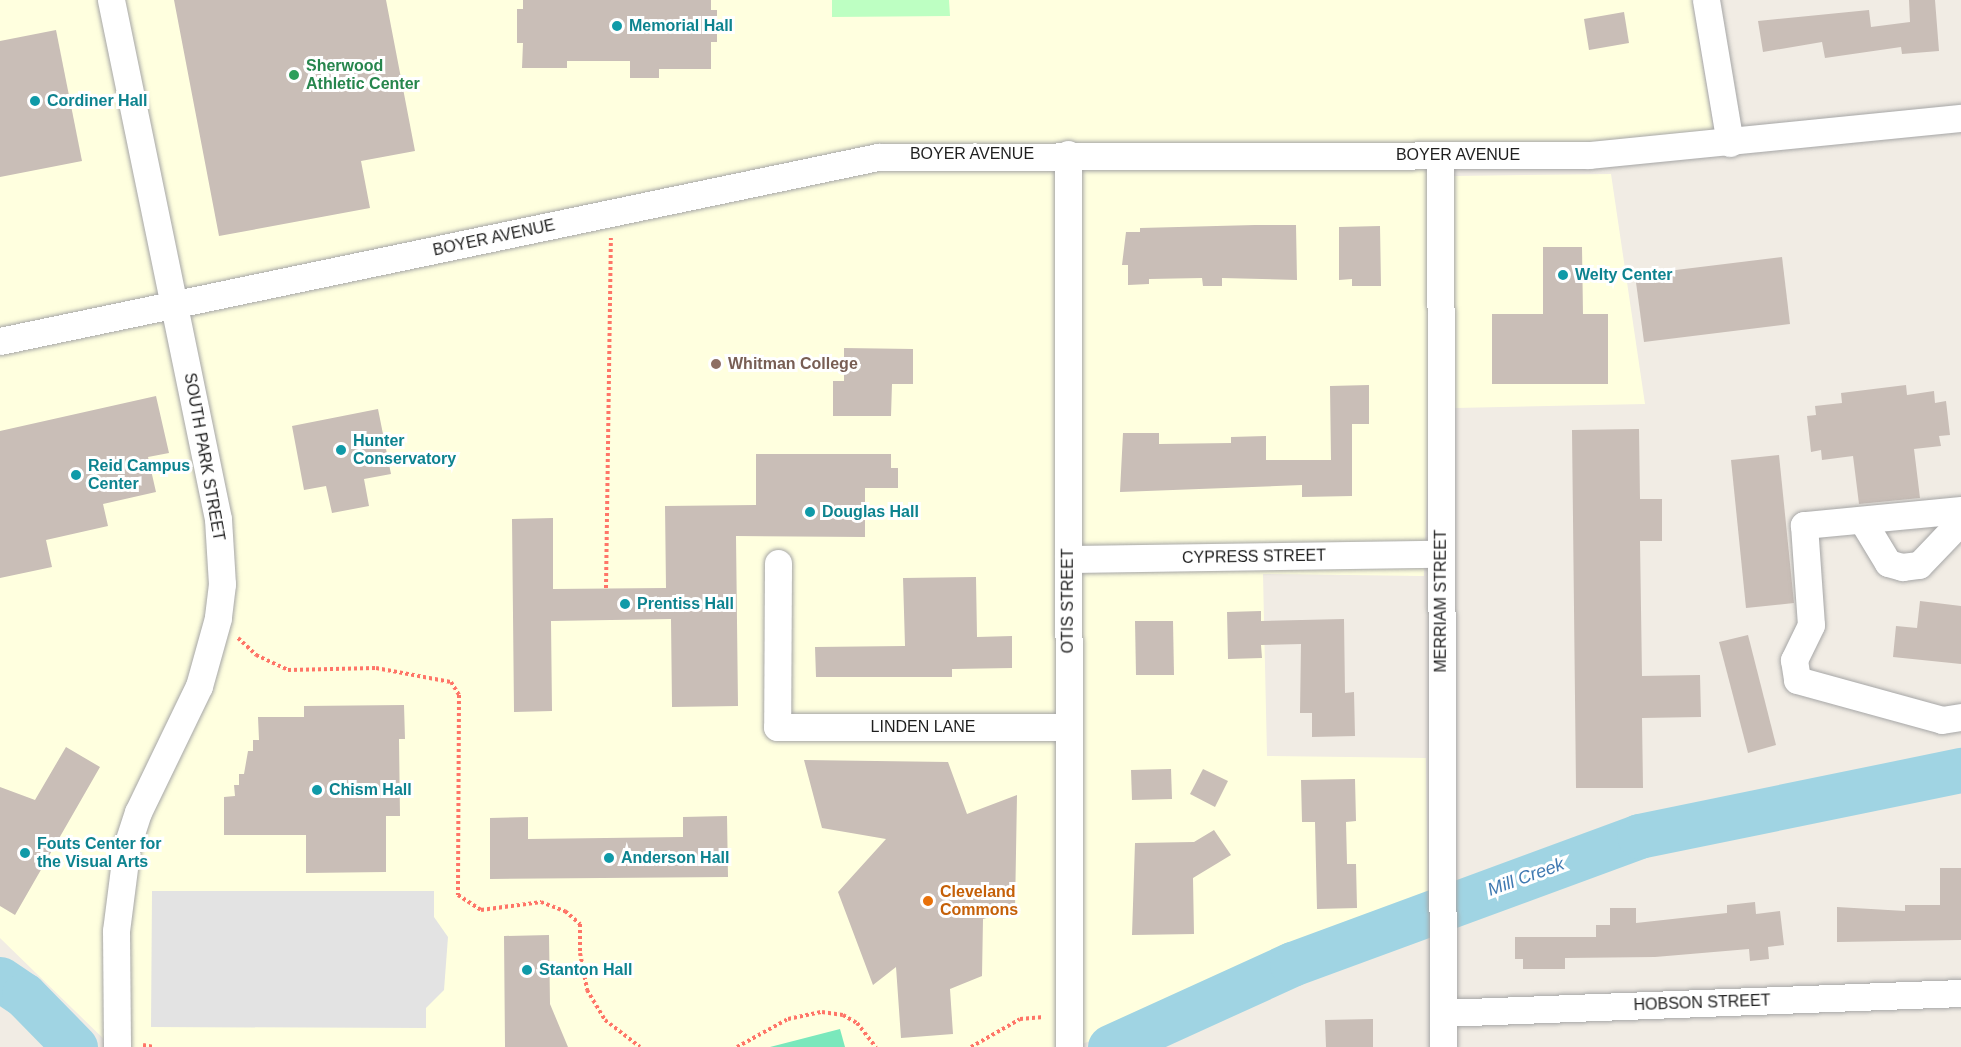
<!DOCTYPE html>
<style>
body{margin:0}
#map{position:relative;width:1961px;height:1047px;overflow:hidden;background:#f1ece4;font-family:Arial,sans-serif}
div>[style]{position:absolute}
.education>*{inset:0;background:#ffffdf}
.park>*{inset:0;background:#bdffc2}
.pitch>*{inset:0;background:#7ae8bc}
.parking>*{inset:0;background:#e3e3e3}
.river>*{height:45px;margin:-22.5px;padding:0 22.5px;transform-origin:22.5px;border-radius:22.5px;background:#a0d4e3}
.building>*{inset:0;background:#c9beb7}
.path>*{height:4px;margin-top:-2px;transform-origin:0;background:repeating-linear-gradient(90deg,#ff7567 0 3px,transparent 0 6px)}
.roads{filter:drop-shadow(0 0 2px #a6a6a6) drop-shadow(0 0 2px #a6a6a6)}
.minor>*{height:27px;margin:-13.5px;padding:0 13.5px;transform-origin:13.5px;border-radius:13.5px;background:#fff}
.dots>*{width:16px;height:16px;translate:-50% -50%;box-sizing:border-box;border:3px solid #fff;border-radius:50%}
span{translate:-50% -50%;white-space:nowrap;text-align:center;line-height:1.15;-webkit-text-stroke:6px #fff;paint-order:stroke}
.culture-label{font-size:16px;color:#0d838f;font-weight:700}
.left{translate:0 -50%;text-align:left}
.leisure-label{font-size:16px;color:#27864d;font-weight:700}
.street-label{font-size:16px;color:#1f1f1f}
.education-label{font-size:16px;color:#785e54;font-weight:700}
.food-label{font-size:16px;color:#c56008;font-weight:700}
.water-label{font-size:18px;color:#3f79b1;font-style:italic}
</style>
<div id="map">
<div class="education">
<div style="clip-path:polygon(0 0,1692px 0,1716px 145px,1440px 155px,1424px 576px,1263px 574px,1267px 756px,1426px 758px,1428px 914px,1074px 1047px,112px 1047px,0 938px)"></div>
<div style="clip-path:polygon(1611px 174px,1645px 404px,1454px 408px,1454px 176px)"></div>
</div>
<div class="park">
<div style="clip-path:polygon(832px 0,949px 0,950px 16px,832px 17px)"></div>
</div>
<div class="pitch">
<div style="clip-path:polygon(840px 1029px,845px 1047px,770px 1047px)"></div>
</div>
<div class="parking">
<div style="clip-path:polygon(152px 891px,434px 891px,434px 917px,448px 937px,444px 990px,426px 1008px,426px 1028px,151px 1027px)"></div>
</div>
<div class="river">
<div style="left:0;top:979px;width:29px;rotate:34deg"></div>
<div style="left:24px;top:995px;width:73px;rotate:45.6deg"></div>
<div style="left:1110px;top:1047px;width:200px;rotate:-24.5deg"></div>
<div style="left:1292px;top:964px;width:370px;rotate:-20.2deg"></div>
<div style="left:1639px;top:836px;width:329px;rotate:-11.6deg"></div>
</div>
<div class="building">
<div style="clip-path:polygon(174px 0,386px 0,415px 151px,361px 161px,370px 208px,219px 236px)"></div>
<div style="clip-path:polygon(523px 0,711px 0,711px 10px,717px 10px,717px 42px,711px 42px,711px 69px,659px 69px,659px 78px,630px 78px,630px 61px,567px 61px,567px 68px,522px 68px,523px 43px,517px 43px,517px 9px,523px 9px)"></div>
<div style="clip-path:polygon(1909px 0,1935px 0,1939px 51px,1902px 54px,1901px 47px,1825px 58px,1822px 42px,1763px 52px,1758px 21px,1869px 10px,1871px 27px,1910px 22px)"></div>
<div style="clip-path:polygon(1624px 12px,1629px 43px,1589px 50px,1584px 19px)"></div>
<div style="clip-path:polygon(56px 30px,82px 161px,0 177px,0 41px)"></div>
<div style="clip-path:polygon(1255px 225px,1296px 225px,1297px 280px,1222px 278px,1222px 286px,1203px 286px,1202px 278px,1149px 279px,1149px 284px,1128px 285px,1128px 265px,1122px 265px,1126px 232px,1140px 232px,1140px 228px)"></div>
<div style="clip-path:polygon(1380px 226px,1381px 286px,1352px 286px,1352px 279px,1339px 280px,1339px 227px)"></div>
<div style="clip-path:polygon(1543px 247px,1582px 247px,1583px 314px,1608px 314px,1608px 384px,1492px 384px,1492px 314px,1543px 314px)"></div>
<div style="clip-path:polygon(1782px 257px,1790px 324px,1644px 342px,1635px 275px)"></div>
<div style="clip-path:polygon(844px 348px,913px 349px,913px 384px,892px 384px,891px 416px,833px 416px,833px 381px,844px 381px)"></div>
<div style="clip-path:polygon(1369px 385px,1369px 424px,1352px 424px,1352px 496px,1302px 497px,1302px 485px,1120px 492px,1123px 433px,1159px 433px,1159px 444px,1231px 443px,1231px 437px,1266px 436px,1266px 460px,1331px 460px,1330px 386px)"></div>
<div style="clip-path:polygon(1906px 385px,1907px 395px,1934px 391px,1935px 403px,1946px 401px,1950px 435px,1939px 436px,1941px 446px,1914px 449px,1920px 498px,1859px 504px,1853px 456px,1822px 460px,1821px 450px,1811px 452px,1807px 416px,1816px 415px,1815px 406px,1842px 403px,1841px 393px)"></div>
<div style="clip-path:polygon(156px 396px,169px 453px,148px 457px,156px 492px,103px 504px,108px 526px,46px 540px,52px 567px,0 578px,0 431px)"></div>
<div style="clip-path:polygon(378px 409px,391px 474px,364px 479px,369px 506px,332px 513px,326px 486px,304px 490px,292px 426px)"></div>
<div style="clip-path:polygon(1639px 429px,1640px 499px,1662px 499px,1662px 541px,1640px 541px,1642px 676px,1700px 675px,1701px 717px,1642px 718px,1643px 788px,1576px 788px,1572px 430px)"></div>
<div style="clip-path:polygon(756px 454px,891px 454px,891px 468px,898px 468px,898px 488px,865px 488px,865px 537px,736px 536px,738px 706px,672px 707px,671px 619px,551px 621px,552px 711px,514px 712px,512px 519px,553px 518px,553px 589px,666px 588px,665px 506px,756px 505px)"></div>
<div style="clip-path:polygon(1779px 455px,1794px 603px,1746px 608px,1731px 460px)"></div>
<div style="clip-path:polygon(976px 577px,977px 637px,1012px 636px,1012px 668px,952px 669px,952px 677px,816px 677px,815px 647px,905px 646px,903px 578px)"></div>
<div style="clip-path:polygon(1920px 601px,1961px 606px,1961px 664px,1893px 657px,1896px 626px,1917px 628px)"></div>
<div style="clip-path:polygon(1261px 611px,1261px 621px,1344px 619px,1345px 693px,1354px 692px,1355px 736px,1312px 737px,1312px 713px,1300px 713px,1301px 644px,1261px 645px,1262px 658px,1228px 659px,1227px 612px)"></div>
<div style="clip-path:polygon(1135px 621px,1173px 621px,1174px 675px,1136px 675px)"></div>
<div style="clip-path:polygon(1748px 635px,1776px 745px,1748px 753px,1719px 642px)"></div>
<div style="clip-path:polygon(404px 705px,405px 739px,399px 739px,400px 816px,386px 816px,386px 872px,306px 873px,306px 835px,224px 835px,224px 797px,235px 796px,234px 785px,239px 785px,239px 774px,244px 774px,248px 751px,253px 751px,253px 740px,259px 740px,258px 717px,304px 717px,304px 706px)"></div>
<div style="clip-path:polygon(66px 747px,100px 767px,15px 915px,0 906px,0 787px,35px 800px)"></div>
<div style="clip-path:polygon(804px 760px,948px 762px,967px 814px,1017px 795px,1015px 910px,983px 919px,982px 976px,950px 989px,953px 1034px,901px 1038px,896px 967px,873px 985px,838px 892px,886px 839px,822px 828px)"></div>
<div style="clip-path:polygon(1171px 769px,1172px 799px,1132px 800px,1131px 770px)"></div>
<div style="clip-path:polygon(1203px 769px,1228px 781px,1215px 807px,1190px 794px)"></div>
<div style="clip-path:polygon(1355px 779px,1356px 821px,1346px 822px,1347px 864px,1356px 864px,1357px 908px,1317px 909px,1315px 822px,1302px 822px,1301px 780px)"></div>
<div style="clip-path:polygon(727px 816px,728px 877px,490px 879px,490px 818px,528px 817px,528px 839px,683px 837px,683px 817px)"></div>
<div style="clip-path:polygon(1214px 830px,1231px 855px,1193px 878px,1194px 934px,1132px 935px,1135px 843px,1194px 842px)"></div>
<div style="clip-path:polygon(1940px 868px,1961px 868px,1961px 940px,1837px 942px,1837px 907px,1905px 911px,1905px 905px,1940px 905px)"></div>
<div style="clip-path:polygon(1755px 902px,1756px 914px,1780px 911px,1784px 945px,1768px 947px,1769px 959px,1750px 961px,1749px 949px,1655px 957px,1565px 958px,1565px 969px,1523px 969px,1523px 959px,1515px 959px,1515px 937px,1596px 937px,1596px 925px,1610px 925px,1610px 908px,1636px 908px,1636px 923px,1727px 913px,1727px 905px)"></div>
<div style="clip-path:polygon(549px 935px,550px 1004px,568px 1047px,505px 1047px,504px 936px)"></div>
<div style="clip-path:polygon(1373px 1019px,1373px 1047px,1326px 1047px,1325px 1020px)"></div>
</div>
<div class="path">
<div style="left:606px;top:588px;width:350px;rotate:-89.2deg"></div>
<div style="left:238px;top:638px;width:25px;rotate:43deg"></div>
<div style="left:256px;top:655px;width:35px;rotate:25deg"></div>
<div style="left:288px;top:670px;width:88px;rotate:-1.3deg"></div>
<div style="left:376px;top:668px;width:76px;rotate:10.6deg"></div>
<div style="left:451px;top:682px;width:15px;rotate:58deg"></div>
<div style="left:459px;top:695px;width:200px;rotate:90.3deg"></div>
<div style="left:458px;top:895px;width:27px;rotate:33deg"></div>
<div style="left:481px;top:910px;width:61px;rotate:-7.6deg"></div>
<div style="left:541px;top:902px;width:26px;rotate:21deg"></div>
<div style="left:565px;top:911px;width:20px;rotate:41deg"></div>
<div style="left:580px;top:924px;width:29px;rotate:90deg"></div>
<div style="left:580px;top:953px;width:38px;rotate:79deg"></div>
<div style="left:587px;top:990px;width:35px;rotate:59deg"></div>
<div style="left:605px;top:1020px;width:44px;rotate:37.6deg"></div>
<div style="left:143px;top:1045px;width:11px;rotate:10deg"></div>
<div style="left:737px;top:1047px;width:58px;rotate:-28.8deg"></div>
<div style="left:788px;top:1019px;width:35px;rotate:-12deg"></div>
<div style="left:822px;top:1012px;width:21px;rotate:8deg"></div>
<div style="left:843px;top:1015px;width:16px;rotate:30deg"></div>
<div style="left:857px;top:1023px;width:31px;rotate:52deg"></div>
<div style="left:971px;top:1047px;width:56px;rotate:-29.7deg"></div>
<div style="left:1020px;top:1019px;width:24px;rotate:-5deg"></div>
</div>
<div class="roads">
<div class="minor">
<div style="left:111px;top:0;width:530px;rotate:78.35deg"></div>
<div style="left:218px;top:519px;width:65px;rotate:86.5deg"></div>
<div style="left:222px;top:584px;width:34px;rotate:97deg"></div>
<div style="left:218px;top:618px;width:71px;rotate:105.6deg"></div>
<div style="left:199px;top:686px;width:140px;rotate:115.8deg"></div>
<div style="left:138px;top:812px;width:35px;rotate:108deg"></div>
<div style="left:127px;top:845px;width:87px;rotate:97.3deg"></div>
<div style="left:116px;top:931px;width:116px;rotate:89.5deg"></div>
<div style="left:1706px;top:0;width:145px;rotate:80.5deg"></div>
<div style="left:1068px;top:154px;width:893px;rotate:89.94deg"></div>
<div style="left:1440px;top:155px;width:892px;rotate:89.81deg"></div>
<div style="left:0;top:341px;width:897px;rotate:-11.84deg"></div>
<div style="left:878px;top:157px;width:711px;rotate:-0.16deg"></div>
<div style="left:1589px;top:155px;width:374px;rotate:-5.7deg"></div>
<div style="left:1961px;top:510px;width:158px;rotate:174.5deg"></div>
<div style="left:1804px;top:525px;width:100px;rotate:86deg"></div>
<div style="left:1811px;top:625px;width:39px;rotate:116deg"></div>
<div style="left:1794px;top:660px;width:20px;rotate:81deg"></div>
<div style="left:1797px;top:680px;width:150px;rotate:15.4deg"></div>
<div style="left:1942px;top:720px;width:19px;rotate:-9deg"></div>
<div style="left:1862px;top:520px;width:50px;rotate:58.8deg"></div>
<div style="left:1888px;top:563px;width:15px;rotate:16deg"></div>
<div style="left:1902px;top:567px;width:17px;rotate:-7deg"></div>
<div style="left:1919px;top:565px;width:61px;rotate:-46.3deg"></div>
<div style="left:1068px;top:559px;width:373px;rotate:-0.8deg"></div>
<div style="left:778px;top:563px;width:164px;rotate:90.3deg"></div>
<div style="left:777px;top:727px;width:291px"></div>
<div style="left:1443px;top:1013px;width:518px;rotate:-2.21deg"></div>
</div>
</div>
<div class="dots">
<div style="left:617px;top:26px;background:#0f9aa8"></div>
<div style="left:294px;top:75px;background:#2e9e5b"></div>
<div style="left:35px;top:101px;background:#0f9aa8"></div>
<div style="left:1563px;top:275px;background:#0f9aa8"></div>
<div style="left:716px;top:364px;background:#8d6e63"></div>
<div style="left:341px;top:450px;background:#0f9aa8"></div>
<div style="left:76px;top:475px;background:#0f9aa8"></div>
<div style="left:810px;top:512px;background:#0f9aa8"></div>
<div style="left:625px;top:604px;background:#0f9aa8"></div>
<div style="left:317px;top:790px;background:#0f9aa8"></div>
<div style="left:25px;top:853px;background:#0f9aa8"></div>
<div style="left:609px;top:858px;background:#0f9aa8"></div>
<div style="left:928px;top:901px;background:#e8710a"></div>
<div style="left:527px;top:970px;background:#0f9aa8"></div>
</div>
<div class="culture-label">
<span class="left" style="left:629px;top:26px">Memorial Hall</span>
<span class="left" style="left:47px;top:101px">Cordiner Hall</span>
<span class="left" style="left:1575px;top:275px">Welty Center</span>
<span class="left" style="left:353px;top:450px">Hunter<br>Conservatory</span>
<span class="left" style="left:88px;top:475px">Reid Campus<br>Center</span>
<span class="left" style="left:822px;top:512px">Douglas Hall</span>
<span class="left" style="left:637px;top:604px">Prentiss Hall</span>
<span class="left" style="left:329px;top:790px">Chism Hall</span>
<span class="left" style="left:37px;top:853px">Fouts Center for<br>the Visual Arts</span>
<span class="left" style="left:621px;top:858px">Anderson Hall</span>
<span class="left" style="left:539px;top:970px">Stanton Hall</span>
</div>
<div class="leisure-label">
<span class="left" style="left:306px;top:75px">Sherwood<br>Athletic Center</span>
</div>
<div class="street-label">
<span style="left:972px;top:154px">BOYER AVENUE</span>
<span style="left:1458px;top:155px">BOYER AVENUE</span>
<span style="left:494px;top:238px;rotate:-12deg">BOYER AVENUE</span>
<span style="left:204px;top:457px;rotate:80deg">SOUTH PARK STREET</span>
<span style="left:1254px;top:557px;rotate:-1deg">CYPRESS STREET</span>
<span style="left:1068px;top:601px;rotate:-90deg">OTIS STREET</span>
<span style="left:1441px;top:601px;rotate:-90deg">MERRIAM STREET</span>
<span style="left:923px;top:727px">LINDEN LANE</span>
<span style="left:1702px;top:1003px;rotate:-2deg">HOBSON STREET</span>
</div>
<div class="education-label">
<span class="left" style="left:728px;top:364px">Whitman College</span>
</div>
<div class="food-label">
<span class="left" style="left:940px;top:901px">Cleveland<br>Commons</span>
</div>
<div class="water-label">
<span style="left:1526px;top:877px;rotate:-20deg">Mill Creek</span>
</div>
</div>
